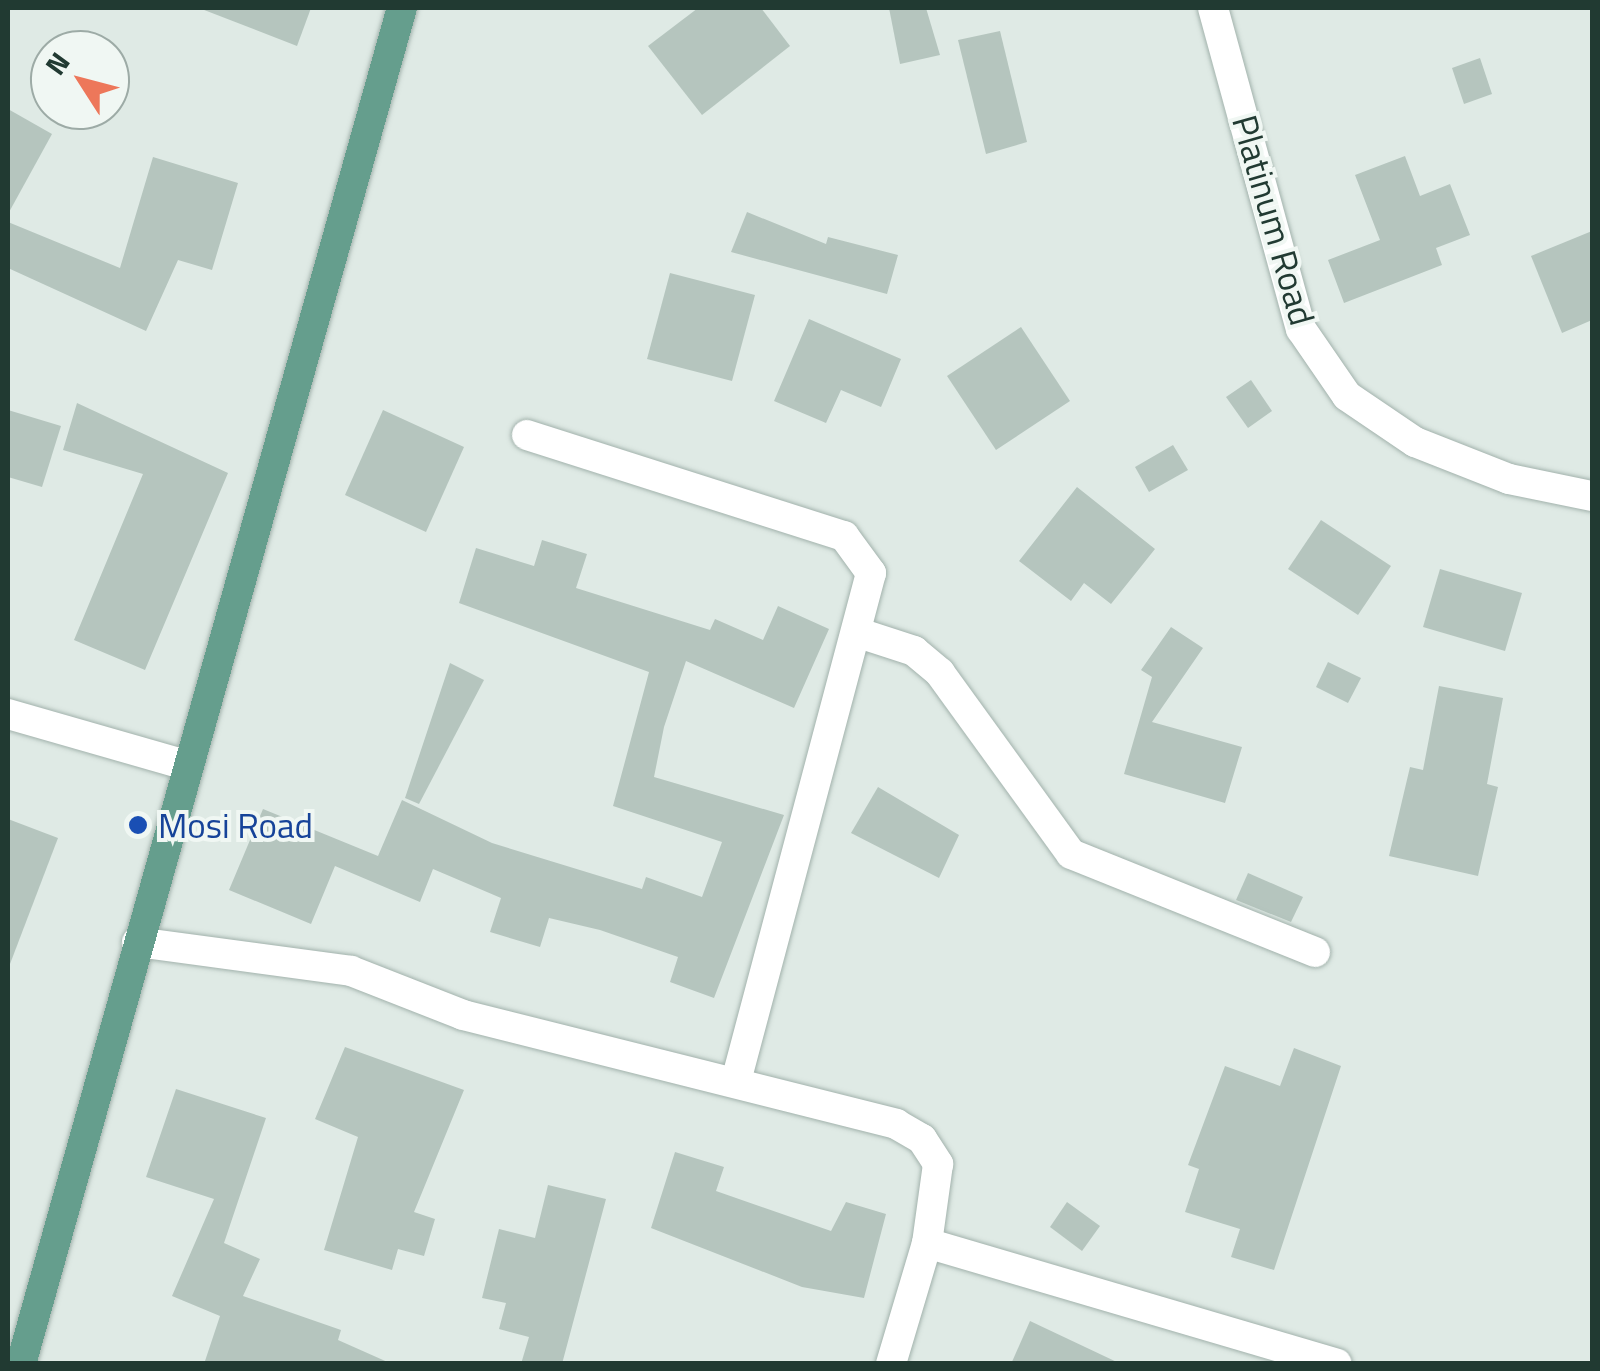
<!DOCTYPE html>
<style>
body{margin:0}
#map{position:relative;width:1600px;height:1371px;overflow:hidden;background:#dfeae5;font-family:"Titillium Web",sans-serif}
div>[style]{position:absolute}
.building>*{inset:0;background:#b5c5be}
.roads{filter:drop-shadow(0 0 2px #a2b2ac) drop-shadow(0 0 2px #a2b2ac)}
.minor>*{height:30px;margin:-15px;padding:0 15px;transform-origin:15px;border-radius:15px;background:#fff}
.major>*{height:30px;margin:-15px;padding:0 15px;transform-origin:15px;border-radius:15px;background:#659e8d}
.dots>*{width:28px;height:28px;translate:-50% -50%;box-sizing:border-box;border:5px solid #f0f7f3;border-radius:50%}
span{translate:-50% -50%;white-space:nowrap;text-align:center;line-height:1.15;-webkit-text-stroke:8px #f0f7f3;paint-order:stroke}
.street-label{font-size:35px;color:#213a32}
.transit-label{font-size:35px;color:#164399}
.left{translate:0 -50%;text-align:left}
.frame{position:absolute;inset:0;border:10px solid #213a32;pointer-events:none}
.north{position:absolute;left:30px;top:30px;width:100px;height:100px;box-sizing:border-box;background:#f0f7f3;border:2px solid #9daba6;border-radius:50%;rotate:306deg;font-size:28px;font-weight:700;line-height:40px;text-align:center;color:#213a32}
.north::after{content:'';display:block;margin:auto;width:35px;height:45px;background:#ed775a;clip-path:polygon(50% 0,100% 100%,50% 72%,0 100%)}
</style>
<div id="map">
<div class="building">
<div style="clip-path:polygon(199px 8px,311px 8px,297px 46px)"></div>
<div style="clip-path:polygon(698px 8px,761px 8px,790px 46px,702px 115px,648px 46px)"></div>
<div style="clip-path:polygon(889px 8px,926px 8px,940px 55px,900px 64px)"></div>
<div style="clip-path:polygon(1000px 31px,1027px 142px,986px 154px,958px 40px)"></div>
<div style="clip-path:polygon(1480px 58px,1492px 94px,1464px 104px,1452px 68px)"></div>
<div style="clip-path:polygon(8px 109px,52px 134px,8px 214px)"></div>
<div style="clip-path:polygon(1405px 156px,1420px 196px,1450px 184px,1470px 235px,1436px 248px,1442px 265px,1344px 303px,1328px 260px,1380px 240px,1355px 175px)"></div>
<div style="clip-path:polygon(153px 157px,238px 183px,212px 270px,178px 260px,146px 331px,8px 268px,8px 222px,120px 268px)"></div>
<div style="clip-path:polygon(747px 212px,826px 244px,828px 237px,898px 255px,887px 294px,731px 252px)"></div>
<div style="clip-path:polygon(1592px 231px,1592px 320px,1562px 333px,1531px 256px)"></div>
<div style="clip-path:polygon(670px 273px,755px 295px,732px 381px,647px 359px)"></div>
<div style="clip-path:polygon(809px 319px,901px 359px,881px 407px,841px 390px,826px 423px,774px 401px)"></div>
<div style="clip-path:polygon(1021px 327px,1070px 401px,996px 450px,947px 376px)"></div>
<div style="clip-path:polygon(1251px 380px,1272px 411px,1248px 428px,1226px 397px)"></div>
<div style="clip-path:polygon(77px 403px,228px 473px,145px 670px,74px 640px,143px 474px,63px 450px)"></div>
<div style="clip-path:polygon(8px 410px,61px 426px,42px 487px,8px 477px)"></div>
<div style="clip-path:polygon(383px 410px,464px 447px,426px 532px,345px 495px)"></div>
<div style="clip-path:polygon(1173px 445px,1188px 470px,1149px 492px,1135px 467px)"></div>
<div style="clip-path:polygon(1077px 487px,1155px 549px,1111px 604px,1084px 583px,1071px 601px,1019px 561px)"></div>
<div style="clip-path:polygon(1321px 520px,1391px 566px,1358px 615px,1288px 569px)"></div>
<div style="clip-path:polygon(542px 540px,587px 554px,576px 588px,710px 630px,715px 619px,763px 640px,778px 606px,829px 629px,794px 708px,686px 661px,664px 727px,654px 777px,784px 815px,714px 998px,670px 982px,678px 957px,600px 930px,549px 918px,540px 947px,490px 932px,501px 898px,433px 869px,420px 902px,335px 866px,311px 924px,229px 890px,263px 809px,378px 856px,402px 800px,492px 843px,642px 889px,646px 877px,702px 897px,722px 842px,613px 806px,649px 672px,459px 603px,476px 548px,534px 566px)"></div>
<div style="clip-path:polygon(1440px 569px,1522px 593px,1505px 651px,1423px 627px)"></div>
<div style="clip-path:polygon(1171px 627px,1203px 648px,1152px 722px,1242px 747px,1225px 803px,1124px 774px,1152px 677px,1141px 670px)"></div>
<div style="clip-path:polygon(1328px 662px,1361px 678px,1348px 703px,1316px 687px)"></div>
<div style="clip-path:polygon(450px 663px,484px 680px,419px 804px,405px 798px)"></div>
<div style="clip-path:polygon(1439px 686px,1503px 698px,1487px 784px,1498px 787px,1478px 876px,1389px 856px,1410px 767px,1423px 770px)"></div>
<div style="clip-path:polygon(878px 787px,959px 835px,939px 878px,851px 833px)"></div>
<div style="clip-path:polygon(8px 819px,58px 838px,10px 964px,8px 963px)"></div>
<div style="clip-path:polygon(1248px 873px,1303px 897px,1291px 922px,1236px 900px)"></div>
<div style="clip-path:polygon(345px 1047px,464px 1090px,414px 1212px,435px 1219px,424px 1256px,398px 1249px,392px 1270px,324px 1250px,358px 1137px,315px 1119px)"></div>
<div style="clip-path:polygon(1294px 1048px,1341px 1066px,1274px 1270px,1231px 1257px,1240px 1229px,1185px 1212px,1199px 1169px,1188px 1165px,1225px 1066px,1280px 1086px)"></div>
<div style="clip-path:polygon(176px 1089px,266px 1118px,224px 1243px,260px 1259px,243px 1296px,341px 1330px,338px 1340px,392px 1364px,204px 1364px,220px 1316px,172px 1296px,214px 1199px,146px 1177px)"></div>
<div style="clip-path:polygon(675px 1152px,724px 1167px,716px 1191px,831px 1231px,846px 1202px,886px 1214px,864px 1298px,802px 1287px,651px 1228px)"></div>
<div style="clip-path:polygon(548px 1185px,606px 1199px,562px 1364px,521px 1364px,529px 1337px,499px 1329px,506px 1303px,482px 1298px,499px 1229px,535px 1238px)"></div>
<div style="clip-path:polygon(1067px 1202px,1100px 1226px,1082px 1251px,1050px 1227px)"></div>
<div style="clip-path:polygon(1030px 1321px,1121px 1364px,1011px 1364px)"></div>
</div>
<div class="roads">
<div class="minor">
<div style="left:1213px;top:8px;width:333px;rotate:74.7deg"></div>
<div style="left:1301px;top:329px;width:81px;rotate:55.5deg"></div>
<div style="left:1347px;top:396px;width:82px;rotate:34.1deg"></div>
<div style="left:1415px;top:442px;width:101px;rotate:21.5deg"></div>
<div style="left:1509px;top:479px;width:85px;rotate:11.6deg"></div>
<div style="left:527px;top:435px;width:333px;rotate:17.7deg"></div>
<div style="left:844px;top:536px;width:46px;rotate:53.9deg"></div>
<div style="left:871px;top:573px;width:526px;rotate:104.88deg"></div>
<div style="left:862px;top:634px;width:55px;rotate:18.1deg"></div>
<div style="left:914px;top:651px;width:34px;rotate:40deg"></div>
<div style="left:940px;top:673px;width:223px;rotate:54.1deg"></div>
<div style="left:1071px;top:854px;width:263px;rotate:21.9deg"></div>
<div style="left:8px;top:714px;width:185px;rotate:16deg"></div>
<div style="left:137px;top:942px;width:216px;rotate:7.7deg"></div>
<div style="left:351px;top:971px;width:120px;rotate:21.4deg"></div>
<div style="left:463px;top:1015px;width:447px;rotate:14.1deg"></div>
<div style="left:896px;top:1124px;width:30px;rotate:30deg"></div>
<div style="left:922px;top:1139px;width:30px;rotate:57deg"></div>
<div style="left:938px;top:1164px;width:80px;rotate:97.9deg"></div>
<div style="left:927px;top:1243px;width:126px;rotate:106.6deg"></div>
<div style="left:927px;top:1243px;width:427px;rotate:16.4deg"></div>
</div>
<div class="major">
<div style="left:21px;top:1364px;width:1409px;rotate:-74.31deg"></div>
</div>
</div>
<div class="dots">
<div style="left:138px;top:825px;background:#1a4fb4"></div>
</div>
<div class="street-label">
<span style="left:1274px;top:220px;rotate:74deg">Platinum Road</span>
</div>
<div class="transit-label">
<span class="left" style="left:158px;top:825px">Mosi Road</span>
</div>
<div class="frame"></div>
<div class="north">N</div>
</div>
